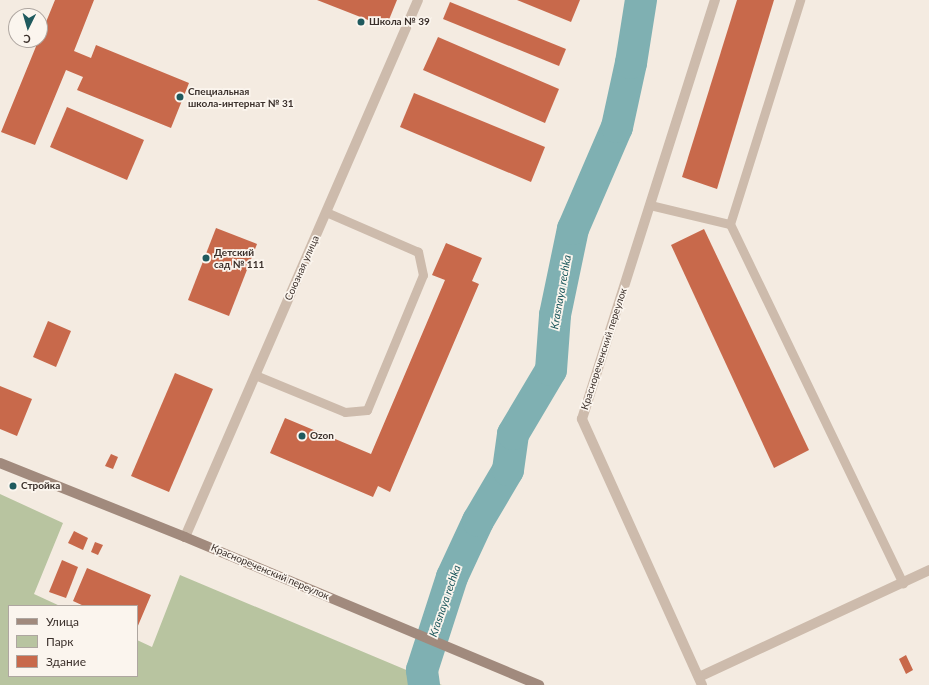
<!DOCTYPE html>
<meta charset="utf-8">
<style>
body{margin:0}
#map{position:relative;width:929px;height:685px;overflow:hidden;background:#f4ebe1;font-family:Lato,sans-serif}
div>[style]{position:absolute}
.green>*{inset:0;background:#b8c4a0}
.river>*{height:32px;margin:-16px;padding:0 16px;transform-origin:16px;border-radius:16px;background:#7fb0b2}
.building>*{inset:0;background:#c8694b}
.lane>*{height:9px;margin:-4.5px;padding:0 4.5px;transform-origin:4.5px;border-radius:4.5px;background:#cdbbac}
.street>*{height:10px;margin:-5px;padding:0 5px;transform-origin:5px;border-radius:5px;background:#cdbbac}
.secondary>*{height:10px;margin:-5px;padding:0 5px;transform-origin:5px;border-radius:5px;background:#a18a7d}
.dots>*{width:11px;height:11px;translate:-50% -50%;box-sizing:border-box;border:2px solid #fbf5ee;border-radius:50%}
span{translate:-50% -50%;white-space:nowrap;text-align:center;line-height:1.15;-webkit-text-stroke:3.5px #fbf5ee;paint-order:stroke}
.poi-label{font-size:10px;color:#3b302b;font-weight:700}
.left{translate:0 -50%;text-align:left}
.street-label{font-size:10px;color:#3b302b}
.water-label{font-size:11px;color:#1f5a5e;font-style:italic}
.legend{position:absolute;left:8px;top:605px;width:130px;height:72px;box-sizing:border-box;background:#fbf5ee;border:1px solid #aea6a0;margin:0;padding:5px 7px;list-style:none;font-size:12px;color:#3b302b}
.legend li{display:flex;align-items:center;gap:8px;height:20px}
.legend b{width:20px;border:1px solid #aea6a0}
.north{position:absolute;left:8px;top:8px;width:40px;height:40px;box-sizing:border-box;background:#fbf5ee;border:1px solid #aea6a0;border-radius:50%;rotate:185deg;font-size:11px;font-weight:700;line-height:16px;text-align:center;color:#3b302b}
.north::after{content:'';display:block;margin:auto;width:14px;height:18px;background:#1f5a5e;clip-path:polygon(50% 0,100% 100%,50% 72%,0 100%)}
</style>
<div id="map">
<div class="green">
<div style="clip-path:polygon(0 494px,63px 523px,34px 594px,60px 606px,9px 606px,9px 676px,137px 676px,137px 640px,152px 647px,180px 575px,442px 685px,0 685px)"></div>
</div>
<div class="river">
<div style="left:424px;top:685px;width:15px;rotate:-98deg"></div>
<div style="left:422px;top:670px;width:98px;rotate:-72.1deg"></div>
<div style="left:452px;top:577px;width:62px;rotate:-65.1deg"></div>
<div style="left:478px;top:521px;width:59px;rotate:-59.5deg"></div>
<div style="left:508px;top:470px;width:36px;rotate:-82deg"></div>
<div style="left:513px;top:434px;width:74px;rotate:-59.3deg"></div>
<div style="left:551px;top:370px;width:55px;rotate:-85.8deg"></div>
<div style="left:555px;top:315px;width:88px;rotate:-78.2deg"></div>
<div style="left:573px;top:229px;width:111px;rotate:-66.7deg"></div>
<div style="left:617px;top:127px;width:66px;rotate:-77.7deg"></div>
<div style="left:631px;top:63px;width:64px;rotate:-81deg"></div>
</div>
<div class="building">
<div style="clip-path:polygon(55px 0,94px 0,74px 51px,91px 58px,96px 45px,189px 83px,171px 128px,77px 90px,83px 77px,66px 70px,35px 145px,1px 132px)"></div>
<div style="clip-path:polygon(317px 0,397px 0,386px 27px)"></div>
<div style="clip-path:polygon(517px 0,580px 0,571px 22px)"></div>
<div style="clip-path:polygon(737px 0,774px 0,717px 189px,682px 177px)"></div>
<div style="clip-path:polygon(450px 2px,566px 49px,559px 66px,443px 19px)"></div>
<div style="clip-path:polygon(438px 37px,559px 89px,545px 123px,423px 70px)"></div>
<div style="clip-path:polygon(414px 93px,545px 147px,531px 182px,400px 127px)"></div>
<div style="clip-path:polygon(67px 107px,144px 140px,127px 180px,50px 147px)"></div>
<div style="clip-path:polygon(216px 228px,257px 244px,229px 316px,188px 300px)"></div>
<div style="clip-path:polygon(704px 229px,809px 450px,774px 468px,671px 245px)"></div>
<div style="clip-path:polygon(446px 243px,482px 258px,472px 281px,479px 284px,390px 492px,378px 486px,373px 497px,270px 453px,285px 418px,371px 454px,445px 280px,432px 275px)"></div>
<div style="clip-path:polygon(48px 321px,71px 331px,56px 367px,33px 357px)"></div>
<div style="clip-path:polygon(175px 373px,213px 389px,169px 492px,131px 476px)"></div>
<div style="clip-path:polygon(0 386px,32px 399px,17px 436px,0 429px)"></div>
<div style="clip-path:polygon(111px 454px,118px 457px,113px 469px,105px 466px)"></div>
<div style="clip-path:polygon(74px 531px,88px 538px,83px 550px,68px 543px)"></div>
<div style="clip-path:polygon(95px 542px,103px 545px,98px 555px,91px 552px)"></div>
<div style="clip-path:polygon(62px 560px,78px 567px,66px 598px,49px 592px)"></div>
<div style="clip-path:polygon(87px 568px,151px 595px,137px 628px,137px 606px,84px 606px,73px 601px)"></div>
<div style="clip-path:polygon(906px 655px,913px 670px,906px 674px,899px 659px)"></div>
</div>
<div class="lane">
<div style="left:650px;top:205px;width:82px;rotate:13.4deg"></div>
<div style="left:730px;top:224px;width:399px;rotate:64.3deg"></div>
<div style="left:730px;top:224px;width:235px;rotate:-72.6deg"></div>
<div style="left:255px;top:375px;width:97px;rotate:22.3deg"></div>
<div style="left:345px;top:412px;width:22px;rotate:-5deg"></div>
<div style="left:367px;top:410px;width:146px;rotate:-67.5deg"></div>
<div style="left:423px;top:275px;width:24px;rotate:-102deg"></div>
<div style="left:418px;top:252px;width:100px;rotate:-156.5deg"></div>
</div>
<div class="street">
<div style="left:185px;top:537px;width:585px;rotate:-66.54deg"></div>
<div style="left:699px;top:677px;width:254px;rotate:-24.9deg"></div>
<div style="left:702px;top:685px;width:292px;rotate:-114.3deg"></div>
<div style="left:582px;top:419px;width:440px;rotate:-72.4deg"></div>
</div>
<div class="secondary">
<div style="left:0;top:463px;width:199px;rotate:21.8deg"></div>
<div style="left:185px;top:537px;width:384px;rotate:22.7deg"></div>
</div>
<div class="dots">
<div style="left:361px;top:22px;background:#1f5a5e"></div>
<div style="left:180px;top:97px;background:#1f5a5e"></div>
<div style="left:206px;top:258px;background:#1f5a5e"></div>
<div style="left:302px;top:436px;background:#1f5a5e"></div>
<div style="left:13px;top:486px;background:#1f5a5e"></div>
</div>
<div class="poi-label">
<span class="left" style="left:369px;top:22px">Школа № 39</span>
<span class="left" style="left:188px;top:97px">Специальная<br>школа-интернат № 31</span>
<span class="left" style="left:214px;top:258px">Детский<br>сад № 111</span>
<span class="left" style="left:310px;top:436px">Ozon</span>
<span class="left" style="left:21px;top:486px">Стройка</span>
</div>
<div class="street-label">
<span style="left:302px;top:268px;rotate:-66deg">Союзная улица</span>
<span style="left:604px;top:349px;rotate:-72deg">Краснореченский переулок</span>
<span style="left:270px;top:572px;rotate:23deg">Краснореченский переулок</span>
</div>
<div class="water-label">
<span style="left:561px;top:292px;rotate:-80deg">Krasnaya rechka</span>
<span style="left:445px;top:601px;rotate:-71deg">Krasnaya rechka</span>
</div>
<ul class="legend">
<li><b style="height:5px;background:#a18a7d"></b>Улица</li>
<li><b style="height:11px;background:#b8c4a0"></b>Парк</li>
<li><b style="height:11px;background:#c8694b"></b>Здание</li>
</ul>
<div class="north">С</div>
</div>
